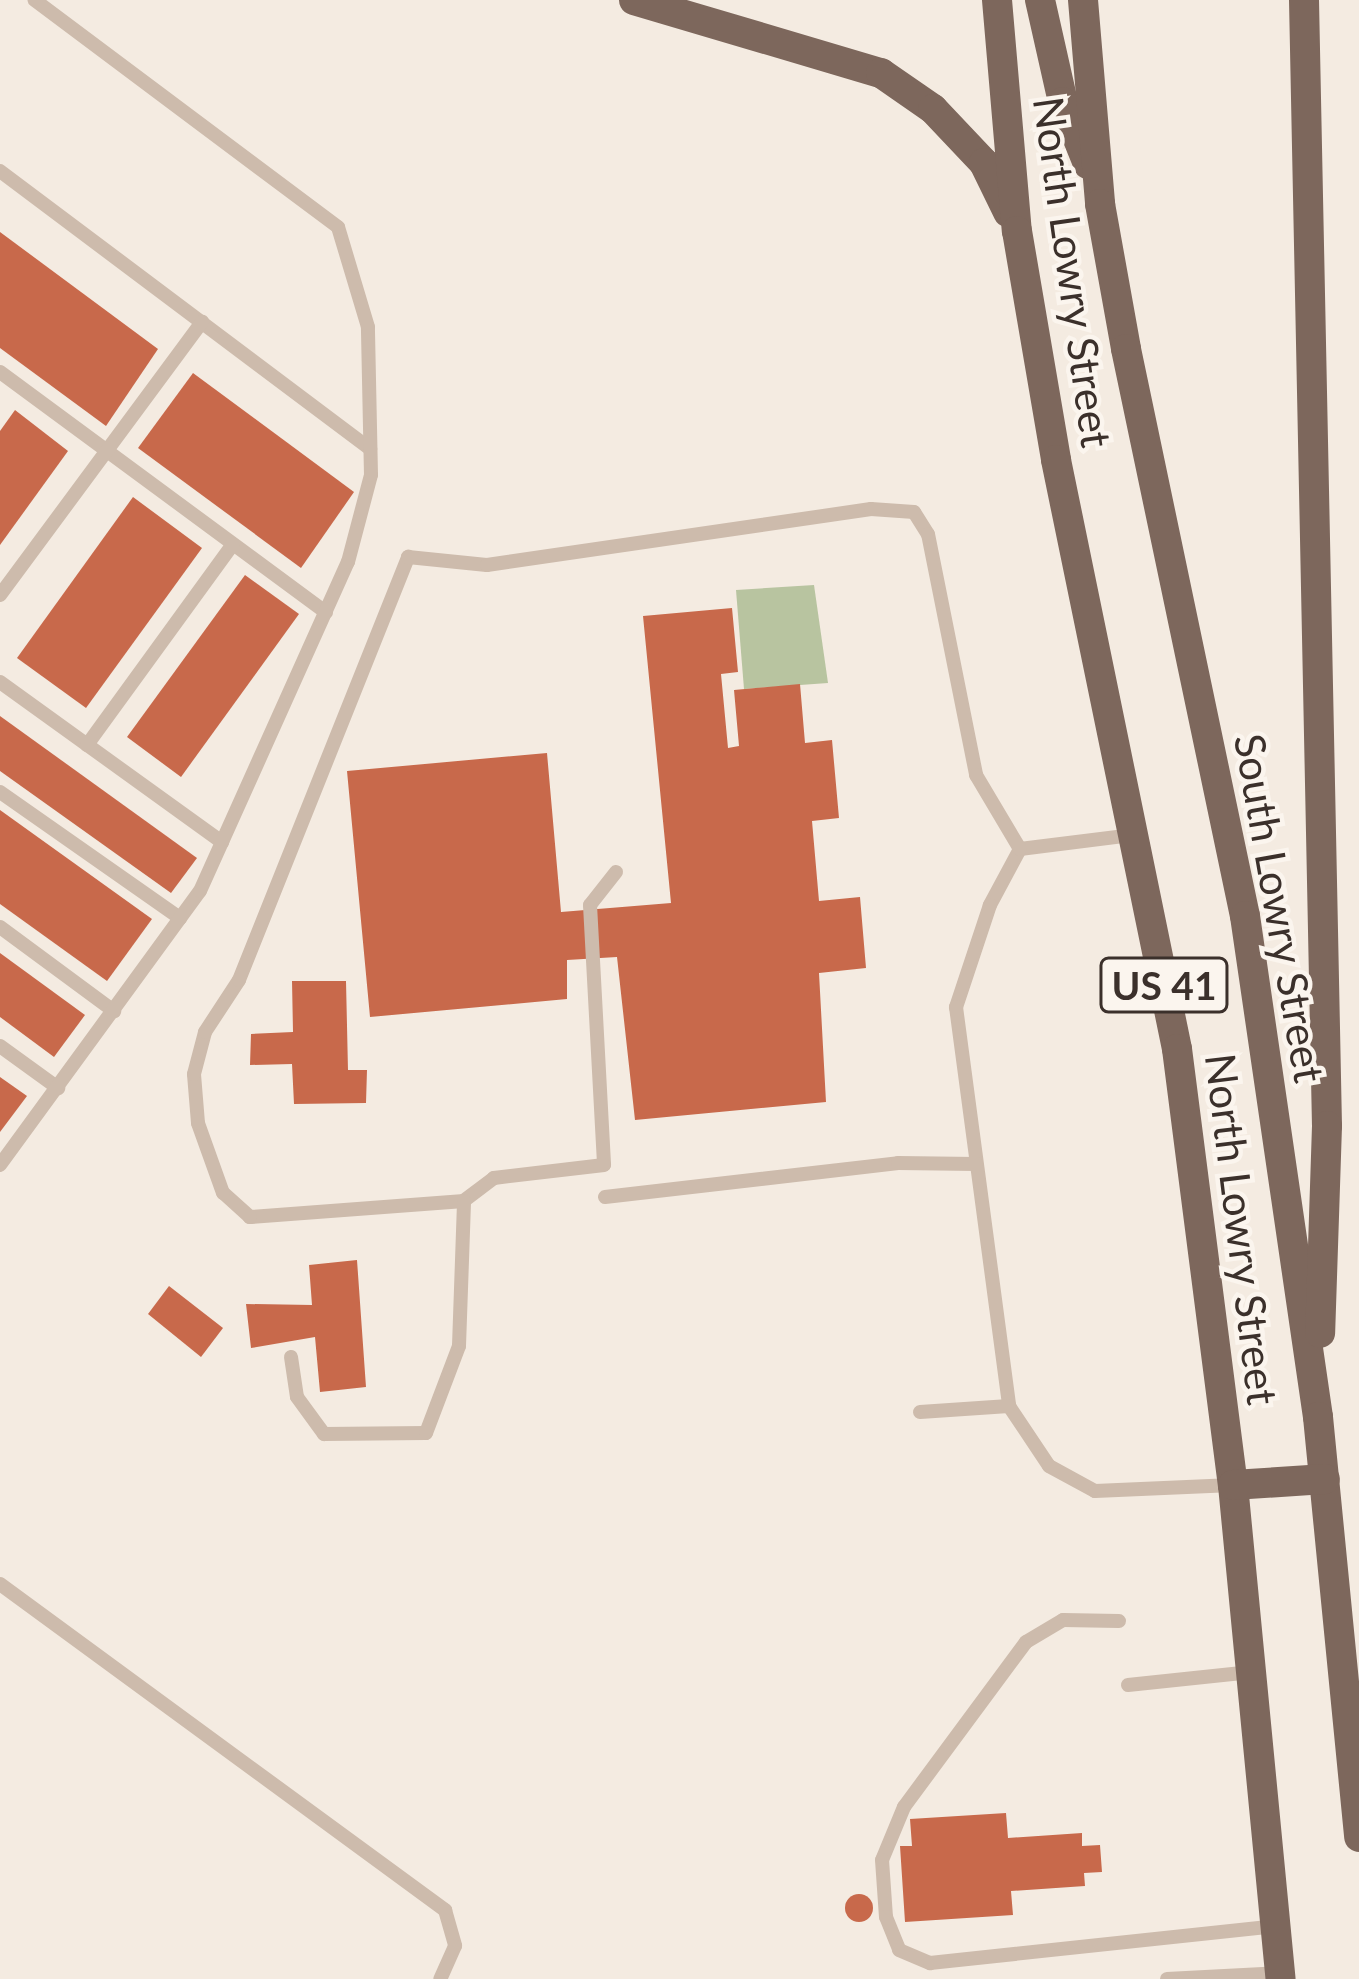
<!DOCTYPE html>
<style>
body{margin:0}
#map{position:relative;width:1359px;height:1979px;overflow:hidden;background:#f4ebe1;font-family:Lato,sans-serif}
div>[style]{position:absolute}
.green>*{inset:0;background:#b8c4a0}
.building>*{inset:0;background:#c8694b}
.round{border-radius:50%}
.lane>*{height:14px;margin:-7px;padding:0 7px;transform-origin:7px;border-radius:7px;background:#cdbbac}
.primary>*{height:30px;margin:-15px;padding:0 15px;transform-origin:15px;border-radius:15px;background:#7d675c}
span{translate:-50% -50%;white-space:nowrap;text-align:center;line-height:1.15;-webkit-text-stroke:9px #fbf5ee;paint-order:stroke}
.shield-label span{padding:3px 9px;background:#fbf5ee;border:3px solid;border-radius:9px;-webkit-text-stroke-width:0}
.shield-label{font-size:39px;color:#3b302b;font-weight:700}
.street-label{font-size:42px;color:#3b302b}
</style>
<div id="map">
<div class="green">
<div style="clip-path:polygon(814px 585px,828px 683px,744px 689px,736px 590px)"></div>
</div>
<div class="building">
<div style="clip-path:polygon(0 232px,158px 349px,106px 426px,0 348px)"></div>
<div style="clip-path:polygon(193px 373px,354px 492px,301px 568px,138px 448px)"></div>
<div style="clip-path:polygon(15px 410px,68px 451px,0 545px,0 431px)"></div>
<div style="clip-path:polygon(133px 497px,202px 548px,86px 708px,17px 658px)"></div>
<div style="clip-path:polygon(245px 575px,299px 614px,181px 777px,127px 737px)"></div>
<div style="clip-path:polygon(732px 608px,738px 672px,721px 674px,728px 748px,739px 746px,734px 690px,800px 684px,805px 743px,832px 740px,839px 818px,812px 821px,819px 901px,860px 897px,866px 968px,819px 973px,826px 1102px,635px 1120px,617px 957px,567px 960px,567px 999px,370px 1017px,347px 771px,547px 753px,561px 912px,671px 903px,643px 616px)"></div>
<div style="clip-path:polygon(0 716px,197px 858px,171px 893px,0 771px)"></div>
<div style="clip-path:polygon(0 810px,152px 919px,107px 981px,0 904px)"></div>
<div style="clip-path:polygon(0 953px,85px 1015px,54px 1057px,0 1017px)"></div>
<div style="clip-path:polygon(292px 981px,346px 981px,348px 1070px,367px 1070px,366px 1103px,294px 1104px,292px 1064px,250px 1065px,251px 1034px,293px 1032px)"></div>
<div style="clip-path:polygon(0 1077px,27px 1096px,0 1132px)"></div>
<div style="clip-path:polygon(357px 1260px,366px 1387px,320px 1392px,315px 1337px,251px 1348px,246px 1304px,312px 1305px,309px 1265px)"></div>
<div style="clip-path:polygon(169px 1286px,223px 1328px,201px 1357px,148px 1314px)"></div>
<div style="clip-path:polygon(1006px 1813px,1008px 1838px,1082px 1833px,1082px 1846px,1100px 1845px,1102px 1872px,1084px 1873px,1085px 1886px,1011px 1891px,1013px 1915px,905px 1922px,900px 1846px,912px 1846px,910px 1819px)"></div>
<div class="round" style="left:845px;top:1894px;width:28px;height:28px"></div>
</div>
<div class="lane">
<div style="left:0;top:171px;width:463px;rotate:36.9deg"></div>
<div style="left:0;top:372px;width:405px;rotate:36.4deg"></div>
<div style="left:0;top:595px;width:340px;rotate:-53.5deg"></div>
<div style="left:0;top:682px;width:274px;rotate:35.8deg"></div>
<div style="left:87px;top:745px;width:248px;rotate:-54deg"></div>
<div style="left:0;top:792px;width:220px;rotate:35deg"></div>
<div style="left:1020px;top:849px;width:64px;rotate:118.2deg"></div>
<div style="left:990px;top:905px;width:108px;rotate:108.4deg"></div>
<div style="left:956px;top:1007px;width:403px;rotate:82.4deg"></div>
<div style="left:1009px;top:1406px;width:72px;rotate:56.3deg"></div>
<div style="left:1049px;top:1466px;width:52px;rotate:28.5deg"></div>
<div style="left:1095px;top:1491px;width:138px;rotate:-2.5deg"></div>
<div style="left:1020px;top:849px;width:114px;rotate:-7.1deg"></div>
<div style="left:616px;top:872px;width:42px;rotate:128.2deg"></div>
<div style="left:590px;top:905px;width:260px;rotate:86.9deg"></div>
<div style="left:604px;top:1165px;width:111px;rotate:173.3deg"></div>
<div style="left:494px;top:1178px;width:38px;rotate:143deg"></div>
<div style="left:464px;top:1201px;width:215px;rotate:175.7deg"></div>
<div style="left:250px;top:1217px;width:36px;rotate:-138deg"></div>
<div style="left:223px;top:1193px;width:74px;rotate:-109.7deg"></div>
<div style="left:198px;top:1123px;width:49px;rotate:-94.7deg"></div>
<div style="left:194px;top:1074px;width:43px;rotate:-75.3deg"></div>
<div style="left:205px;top:1032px;width:62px;rotate:-56.8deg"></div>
<div style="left:239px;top:980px;width:456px;rotate:-68.2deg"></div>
<div style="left:408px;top:557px;width:79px;rotate:5.8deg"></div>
<div style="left:487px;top:565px;width:388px;rotate:-8.3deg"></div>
<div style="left:871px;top:509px;width:43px;rotate:4deg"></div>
<div style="left:914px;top:512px;width:26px;rotate:58deg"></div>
<div style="left:928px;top:534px;width:246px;rotate:78.7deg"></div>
<div style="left:976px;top:775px;width:86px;rotate:59.3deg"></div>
<div style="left:0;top:927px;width:142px;rotate:36.4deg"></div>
<div style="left:0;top:1046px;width:72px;rotate:35.9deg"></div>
<div style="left:0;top:1165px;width:339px;rotate:-53.9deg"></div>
<div style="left:200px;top:891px;width:361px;rotate:-65.8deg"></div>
<div style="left:348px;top:562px;width:90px;rotate:-75.2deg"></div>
<div style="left:371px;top:475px;width:148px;rotate:-91.2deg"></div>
<div style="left:368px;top:327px;width:104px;rotate:-106.7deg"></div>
<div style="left:338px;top:227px;width:379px;rotate:-143.2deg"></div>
<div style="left:605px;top:1197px;width:295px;rotate:-6.6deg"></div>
<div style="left:898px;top:1163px;width:78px;rotate:0.7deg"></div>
<div style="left:291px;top:1357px;width:40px;rotate:81.5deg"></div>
<div style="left:297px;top:1397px;width:46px;rotate:53.9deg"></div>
<div style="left:324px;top:1434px;width:102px;rotate:-0.6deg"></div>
<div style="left:426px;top:1433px;width:93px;rotate:-69.2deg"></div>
<div style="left:459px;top:1346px;width:145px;rotate:-88deg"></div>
<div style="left:920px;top:1412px;width:89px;rotate:-3.9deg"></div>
<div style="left:0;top:1584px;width:552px;rotate:36.23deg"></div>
<div style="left:445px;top:1910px;width:37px;rotate:74deg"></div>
<div style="left:455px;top:1946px;width:36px;rotate:114deg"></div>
<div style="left:1119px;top:1621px;width:56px;rotate:-179deg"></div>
<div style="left:1063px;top:1620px;width:43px;rotate:149.3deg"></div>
<div style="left:1026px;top:1642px;width:205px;rotate:126.5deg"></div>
<div style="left:904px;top:1807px;width:57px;rotate:112.5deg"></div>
<div style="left:882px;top:1860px;width:57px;rotate:86deg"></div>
<div style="left:886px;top:1917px;width:35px;rotate:68deg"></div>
<div style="left:899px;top:1950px;width:34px;rotate:23deg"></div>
<div style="left:930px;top:1963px;width:348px;rotate:-6.1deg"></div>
<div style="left:1128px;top:1685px;width:124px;rotate:-6deg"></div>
<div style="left:1167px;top:1979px;width:113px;rotate:-3deg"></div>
</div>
<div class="primary">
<div style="left:634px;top:0;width:258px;rotate:16.5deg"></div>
<div style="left:881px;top:73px;width:63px;rotate:34.7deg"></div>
<div style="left:933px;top:109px;width:74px;rotate:46.6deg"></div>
<div style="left:984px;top:163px;width:55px;rotate:63.9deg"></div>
<div style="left:997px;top:0;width:232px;rotate:85.1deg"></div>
<div style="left:1017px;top:231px;width:232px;rotate:80.3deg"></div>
<div style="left:1056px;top:460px;width:601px;rotate:78.39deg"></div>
<div style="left:1177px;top:1049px;width:440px;rotate:82.7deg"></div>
<div style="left:1233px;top:1485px;width:496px;rotate:84.5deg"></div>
<div style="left:1040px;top:0;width:105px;rotate:77.3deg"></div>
<div style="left:1063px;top:102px;width:67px;rotate:68deg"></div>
<div style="left:1083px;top:0;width:205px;rotate:85.2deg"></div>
<div style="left:1100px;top:204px;width:147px;rotate:79.8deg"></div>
<div style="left:1126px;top:349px;width:579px;rotate:78.15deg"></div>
<div style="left:1245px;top:916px;width:506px;rotate:81.71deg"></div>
<div style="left:1318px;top:1417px;width:422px;rotate:84.4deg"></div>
<div style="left:1304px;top:0;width:1126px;rotate:88.83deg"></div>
<div style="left:1327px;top:1126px;width:207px;rotate:91.9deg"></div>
<div style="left:1233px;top:1485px;width:92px;rotate:-3.7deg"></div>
</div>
<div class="shield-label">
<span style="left:1164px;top:985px">US 41</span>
</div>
<div class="street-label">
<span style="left:1073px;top:272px;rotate:82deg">North Lowry Street</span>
<span style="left:1280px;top:908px;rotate:80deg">South Lowry Street</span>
<span style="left:1242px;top:1229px;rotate:83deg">North Lowry Street</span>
</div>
</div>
